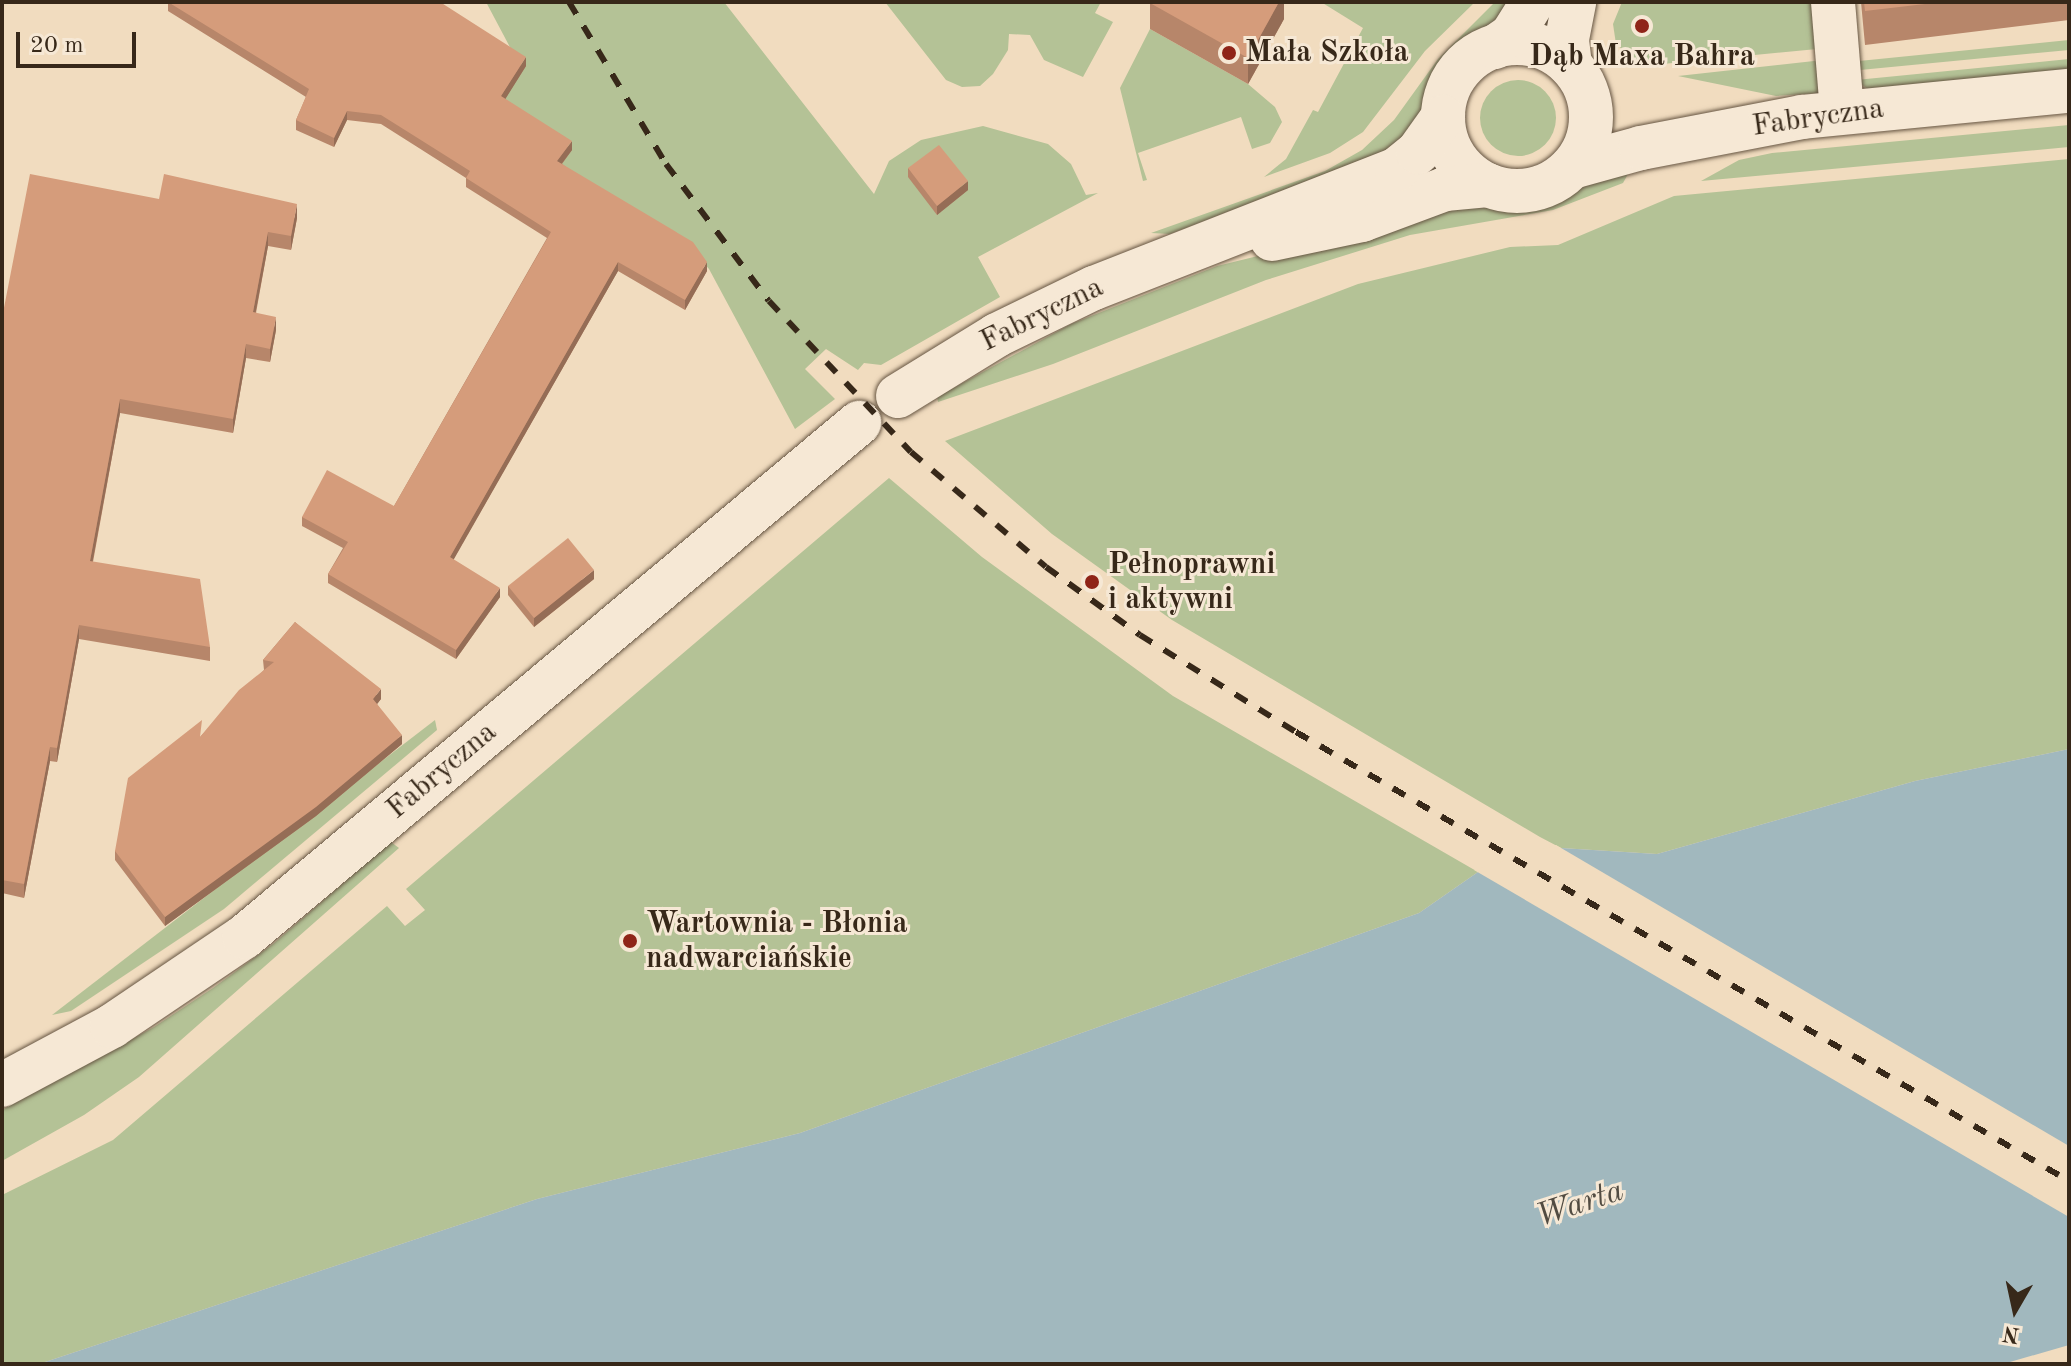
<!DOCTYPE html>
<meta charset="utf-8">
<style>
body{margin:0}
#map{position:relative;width:2071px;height:1366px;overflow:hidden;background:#f1dcbf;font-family:"Old Standard TT",serif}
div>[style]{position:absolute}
.green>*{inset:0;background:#b4c296}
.round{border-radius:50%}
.water>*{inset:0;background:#a1b8be}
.pier>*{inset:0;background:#f1dcbf}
.roads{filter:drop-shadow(0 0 2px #665542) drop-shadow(0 0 2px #665542)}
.minor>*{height:44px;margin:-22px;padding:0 22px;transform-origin:22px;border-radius:22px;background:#f6e8d5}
.minor>.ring{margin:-22px;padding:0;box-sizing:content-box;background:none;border:44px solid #f6e8d5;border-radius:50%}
.rail>*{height:6px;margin-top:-3px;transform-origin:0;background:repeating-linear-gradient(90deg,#372819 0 14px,transparent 0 28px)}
.wall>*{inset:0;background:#b7866a}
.shaded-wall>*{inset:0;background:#956d56}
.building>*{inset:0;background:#d59c7b}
.dots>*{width:22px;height:22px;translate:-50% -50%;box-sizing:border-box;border:4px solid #f6e8d5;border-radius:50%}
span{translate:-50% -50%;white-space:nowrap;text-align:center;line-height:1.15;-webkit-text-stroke:6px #f6e8d5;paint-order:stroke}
.poi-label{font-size:30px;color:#372819;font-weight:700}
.left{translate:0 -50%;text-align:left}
.street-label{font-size:30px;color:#372819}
.water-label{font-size:32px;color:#524c42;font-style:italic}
.frame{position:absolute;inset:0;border:4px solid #372819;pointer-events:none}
.north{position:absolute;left:1975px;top:1270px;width:80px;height:80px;-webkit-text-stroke:6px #f6e8d5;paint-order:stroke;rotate:189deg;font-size:22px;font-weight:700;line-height:32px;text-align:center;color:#372819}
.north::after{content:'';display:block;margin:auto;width:28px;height:36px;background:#372819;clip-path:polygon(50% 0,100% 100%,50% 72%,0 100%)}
.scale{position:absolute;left:16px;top:32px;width:120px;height:36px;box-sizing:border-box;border:4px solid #372819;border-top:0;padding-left:10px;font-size:24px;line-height:28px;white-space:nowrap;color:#372819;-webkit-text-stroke:6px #f6e8d5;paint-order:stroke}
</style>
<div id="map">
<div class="green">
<div style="clip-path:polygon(486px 2px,724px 2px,874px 194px,889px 161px,921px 140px,983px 126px,1048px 144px,1071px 164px,1086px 195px,1098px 193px,978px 257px,1000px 297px,881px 365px,864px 363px,858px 370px,826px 349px,805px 369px,835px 399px,795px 429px,709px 269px,693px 251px,557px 170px,501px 105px,513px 53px)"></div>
<div style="clip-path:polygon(885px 2px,1101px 2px,1095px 13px,1113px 22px,1083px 77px,1044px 60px,1030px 35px,1009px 34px,1008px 50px,993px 74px,980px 86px,962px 87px,946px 80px)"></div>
<div style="clip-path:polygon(1321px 2px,1475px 2px,1425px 51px,1363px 132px,1330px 153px,1264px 177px,1286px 159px,1313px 110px,1318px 112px,1363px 28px)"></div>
<div style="clip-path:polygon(1495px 2px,1518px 2px,1443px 62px,1410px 141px,1170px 234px,1151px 233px,1325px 171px,1362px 150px,1394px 120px,1438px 59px)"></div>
<div style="clip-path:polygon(1622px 2px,1816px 2px,1817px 49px,1642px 66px,1616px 44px,1613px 24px)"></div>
<div style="clip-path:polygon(1150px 29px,1248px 84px,1275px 107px,1282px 122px,1270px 143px,1252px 149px,1241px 117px,1138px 153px,1147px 180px,1143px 181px,1120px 88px)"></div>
<div style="clip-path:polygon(2069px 40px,2069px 50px,1860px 70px,1859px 61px)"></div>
<div style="clip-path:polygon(1832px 59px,1821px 93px,1776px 96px,1678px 76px)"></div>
<div style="clip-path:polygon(2069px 59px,2069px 70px,1869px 90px,1856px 80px)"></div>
<div class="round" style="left:1480px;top:80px;width:76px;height:76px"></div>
<div style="clip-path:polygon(2069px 125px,2069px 147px,1701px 181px,1739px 160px,1772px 153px)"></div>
<div style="clip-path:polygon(2069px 159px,2069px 749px,1915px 781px,1657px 854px,1561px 848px,1540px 837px,1172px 620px,1052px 534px,945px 441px,1358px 284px,1510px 247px,1558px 245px,1674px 196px)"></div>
<div style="clip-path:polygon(1632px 167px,1623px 183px,1553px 210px,1410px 235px,1266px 280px,1053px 364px,938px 402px,937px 397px,1071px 324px,1217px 266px,1479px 202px,1502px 209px,1534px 209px,1579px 185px)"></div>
<div style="clip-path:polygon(889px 478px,982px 557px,1173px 696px,1478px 872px,1419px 913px,800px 1133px,537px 1199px,39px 1364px,2px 1364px,2px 1195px,113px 1140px,387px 906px,405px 926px,425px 910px,406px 889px)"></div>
<div style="clip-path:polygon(435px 720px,437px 730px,224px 909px,71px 1011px,52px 1015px)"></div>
<div style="clip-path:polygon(391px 842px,399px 848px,139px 1077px,84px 1115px,2px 1161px,2px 1110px,154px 1027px,213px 988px,273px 944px)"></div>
</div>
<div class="water">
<div style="clip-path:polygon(2069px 749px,2069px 1345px,2003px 1364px,39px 1364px,537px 1199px,800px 1133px,1419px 913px,1478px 872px,1561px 848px,1657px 854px,1915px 781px)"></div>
</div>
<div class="pier">
<div style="clip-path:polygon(1556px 845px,2069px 1146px,2069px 1217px,1474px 870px)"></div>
</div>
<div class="roads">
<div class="minor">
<div style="left:1833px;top:2px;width:110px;rotate:85.3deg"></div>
<div class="ring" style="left:1443px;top:43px;width:104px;height:104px"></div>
<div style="left:1495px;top:47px;width:21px;rotate:-35deg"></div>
<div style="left:1512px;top:35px;width:39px;rotate:-58deg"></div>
<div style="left:1570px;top:65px;width:26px;rotate:-97deg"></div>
<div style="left:1567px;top:39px;width:38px;rotate:-79deg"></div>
<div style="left:1572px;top:167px;width:72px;rotate:-15.4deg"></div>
<div style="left:1641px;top:148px;width:164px;rotate:-10.9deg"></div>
<div style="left:1802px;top:117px;width:268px;rotate:-5.6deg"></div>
<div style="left:1272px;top:239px;width:92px;rotate:-11.9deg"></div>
<div style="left:1362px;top:220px;width:89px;rotate:-20.5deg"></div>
<div style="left:1445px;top:189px;width:43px;rotate:-5.3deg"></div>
<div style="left:898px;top:396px;width:116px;rotate:-31.6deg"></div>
<div style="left:997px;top:335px;width:108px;rotate:-25.9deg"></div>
<div style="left:1094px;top:288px;width:326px;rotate:-21.4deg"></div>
<div style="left:1397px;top:169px;width:27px;rotate:-39deg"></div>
<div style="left:1418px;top:152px;width:43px;rotate:-54.5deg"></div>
<div style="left:2px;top:1085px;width:125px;rotate:-28.2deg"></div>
<div style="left:112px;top:1026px;width:159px;rotate:-34deg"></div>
<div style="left:244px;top:937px;width:802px;rotate:-39.89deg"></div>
</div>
</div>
<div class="rail">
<div style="left:569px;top:2px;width:189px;rotate:59.1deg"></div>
<div style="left:666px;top:164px;width:171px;rotate:53.1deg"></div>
<div style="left:769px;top:301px;width:207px;rotate:46.8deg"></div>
<div style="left:911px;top:452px;width:177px;rotate:40.4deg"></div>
<div style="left:1046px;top:567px;width:116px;rotate:35.9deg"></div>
<div style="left:1140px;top:635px;width:184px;rotate:31.9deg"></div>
<div style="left:1296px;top:732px;width:894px;rotate:30.15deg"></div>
</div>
<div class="wall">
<div style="clip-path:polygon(168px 2px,526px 66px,505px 99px,572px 150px,562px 164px,707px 271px,685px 310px,618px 271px,453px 560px,500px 597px,456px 659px,328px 583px,328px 574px,343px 548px,302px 526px,302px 517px,394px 506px,547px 238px,466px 187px,466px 178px,381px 124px,347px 120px,334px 147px,296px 130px,296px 120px,306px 97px,168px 11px)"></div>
<div style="clip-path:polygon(1284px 2px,1284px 19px,1248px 84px,1150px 29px,1150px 3px)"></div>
<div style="clip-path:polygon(1861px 2px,2069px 2px,2069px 20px,1865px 45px)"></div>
<div style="clip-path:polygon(908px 168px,968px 190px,937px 215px,908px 177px)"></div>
<div style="clip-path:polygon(159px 199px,297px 218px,291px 250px,268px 246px,256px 313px,276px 330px,270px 362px,246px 358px,233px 433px,120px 413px,93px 562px,210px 647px,210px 661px,79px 639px,57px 762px,50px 761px,24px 898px,2px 893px,2px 318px)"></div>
<div style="clip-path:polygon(594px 579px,534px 627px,508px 595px,508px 586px)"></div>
<div style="clip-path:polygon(295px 622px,381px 699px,377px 704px,402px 744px,316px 816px,165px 926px,115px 860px,115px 851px,201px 736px,264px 670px,263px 660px)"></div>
</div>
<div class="shaded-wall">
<div style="clip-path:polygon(1279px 2px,1284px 2px,1284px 19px,1248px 84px,1248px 58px)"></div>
<div style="clip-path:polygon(526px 57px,526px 66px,501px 106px,501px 96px)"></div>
<div style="clip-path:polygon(347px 111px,347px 120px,334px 147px,334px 138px)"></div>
<div style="clip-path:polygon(572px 141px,572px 150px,557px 170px,557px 161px)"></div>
<div style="clip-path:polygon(968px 181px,968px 190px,937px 215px,937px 206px)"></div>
<div style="clip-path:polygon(297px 204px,297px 218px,291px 250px,291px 236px)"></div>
<div style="clip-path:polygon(268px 232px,268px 246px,253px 326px,253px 312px)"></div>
<div style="clip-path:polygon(618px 262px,618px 271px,450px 566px,450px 557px)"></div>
<div style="clip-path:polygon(707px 262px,707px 271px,685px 310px,685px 300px)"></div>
<div style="clip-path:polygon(276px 317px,276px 330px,270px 362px,270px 349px)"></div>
<div style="clip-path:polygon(246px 344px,246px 358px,233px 433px,233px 419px)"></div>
<div style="clip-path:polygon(120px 399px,120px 413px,90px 575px,90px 561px)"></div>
<div style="clip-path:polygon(594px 570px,594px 579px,534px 627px,534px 618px)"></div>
<div style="clip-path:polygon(500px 588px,500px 597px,456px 659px,456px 650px)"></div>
<div style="clip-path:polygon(79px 625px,79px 639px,57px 762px,57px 748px)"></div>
<div style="clip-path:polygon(381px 689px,381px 699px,373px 709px,373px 699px)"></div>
<div style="clip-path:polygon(402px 735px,402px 744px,316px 816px,165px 926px,165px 917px)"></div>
<div style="clip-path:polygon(50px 747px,50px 761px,24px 898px,24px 884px)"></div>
</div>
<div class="building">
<div style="clip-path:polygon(168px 2px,440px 2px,526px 57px,501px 96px,572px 141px,557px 161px,693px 242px,707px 262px,685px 300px,618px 262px,450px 557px,500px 588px,456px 650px,328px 574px,348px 542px,302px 517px,327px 470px,394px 506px,551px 232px,466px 178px,470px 171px,381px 115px,347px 111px,334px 138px,296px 120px,309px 89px)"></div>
<div style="clip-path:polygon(1150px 2px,1279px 2px,1248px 58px,1150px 3px)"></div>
<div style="clip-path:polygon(1864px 2px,1942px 2px,1865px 11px)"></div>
<div style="clip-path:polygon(939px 145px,968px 181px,937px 206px,908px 168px)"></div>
<div style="clip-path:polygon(30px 174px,159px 199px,164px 174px,297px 204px,291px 236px,268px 232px,253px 312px,276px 317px,270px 349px,246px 344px,233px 419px,120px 399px,90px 561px,200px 579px,210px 647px,79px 625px,57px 748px,50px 747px,24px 884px,2px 880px,2px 318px)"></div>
<div style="clip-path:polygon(568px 538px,594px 570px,534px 618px,508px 586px)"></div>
<div style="clip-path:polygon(295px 622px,381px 689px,373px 699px,402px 735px,316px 807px,165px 917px,115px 851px,128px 778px,202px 720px,200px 737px,239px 690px,274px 662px,263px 660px)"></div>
</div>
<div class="dots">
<div style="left:1642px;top:26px;background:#8f2418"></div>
<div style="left:1229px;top:53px;background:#8f2418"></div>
<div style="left:1092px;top:582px;background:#8f2418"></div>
<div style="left:630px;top:941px;background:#8f2418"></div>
</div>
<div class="poi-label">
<span class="left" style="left:1245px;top:53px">Mała Szkoła</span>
<span style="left:1642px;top:57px">Dąb Maxa Bahra</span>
<span class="left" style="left:1108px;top:582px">Pełnoprawni<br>i aktywni</span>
<span class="left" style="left:646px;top:941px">Wartownia - Błonia<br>nadwarciańskie</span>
</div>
<div class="street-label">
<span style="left:1818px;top:118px;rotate:-8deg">Fabryczna</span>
<span style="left:1042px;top:315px;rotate:-26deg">Fabryczna</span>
<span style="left:442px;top:771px;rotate:-40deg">Fabryczna</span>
</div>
<div class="water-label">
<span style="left:1580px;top:1205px;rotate:-18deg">Warta</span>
</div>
<div class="frame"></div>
<div class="north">N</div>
<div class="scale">20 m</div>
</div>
